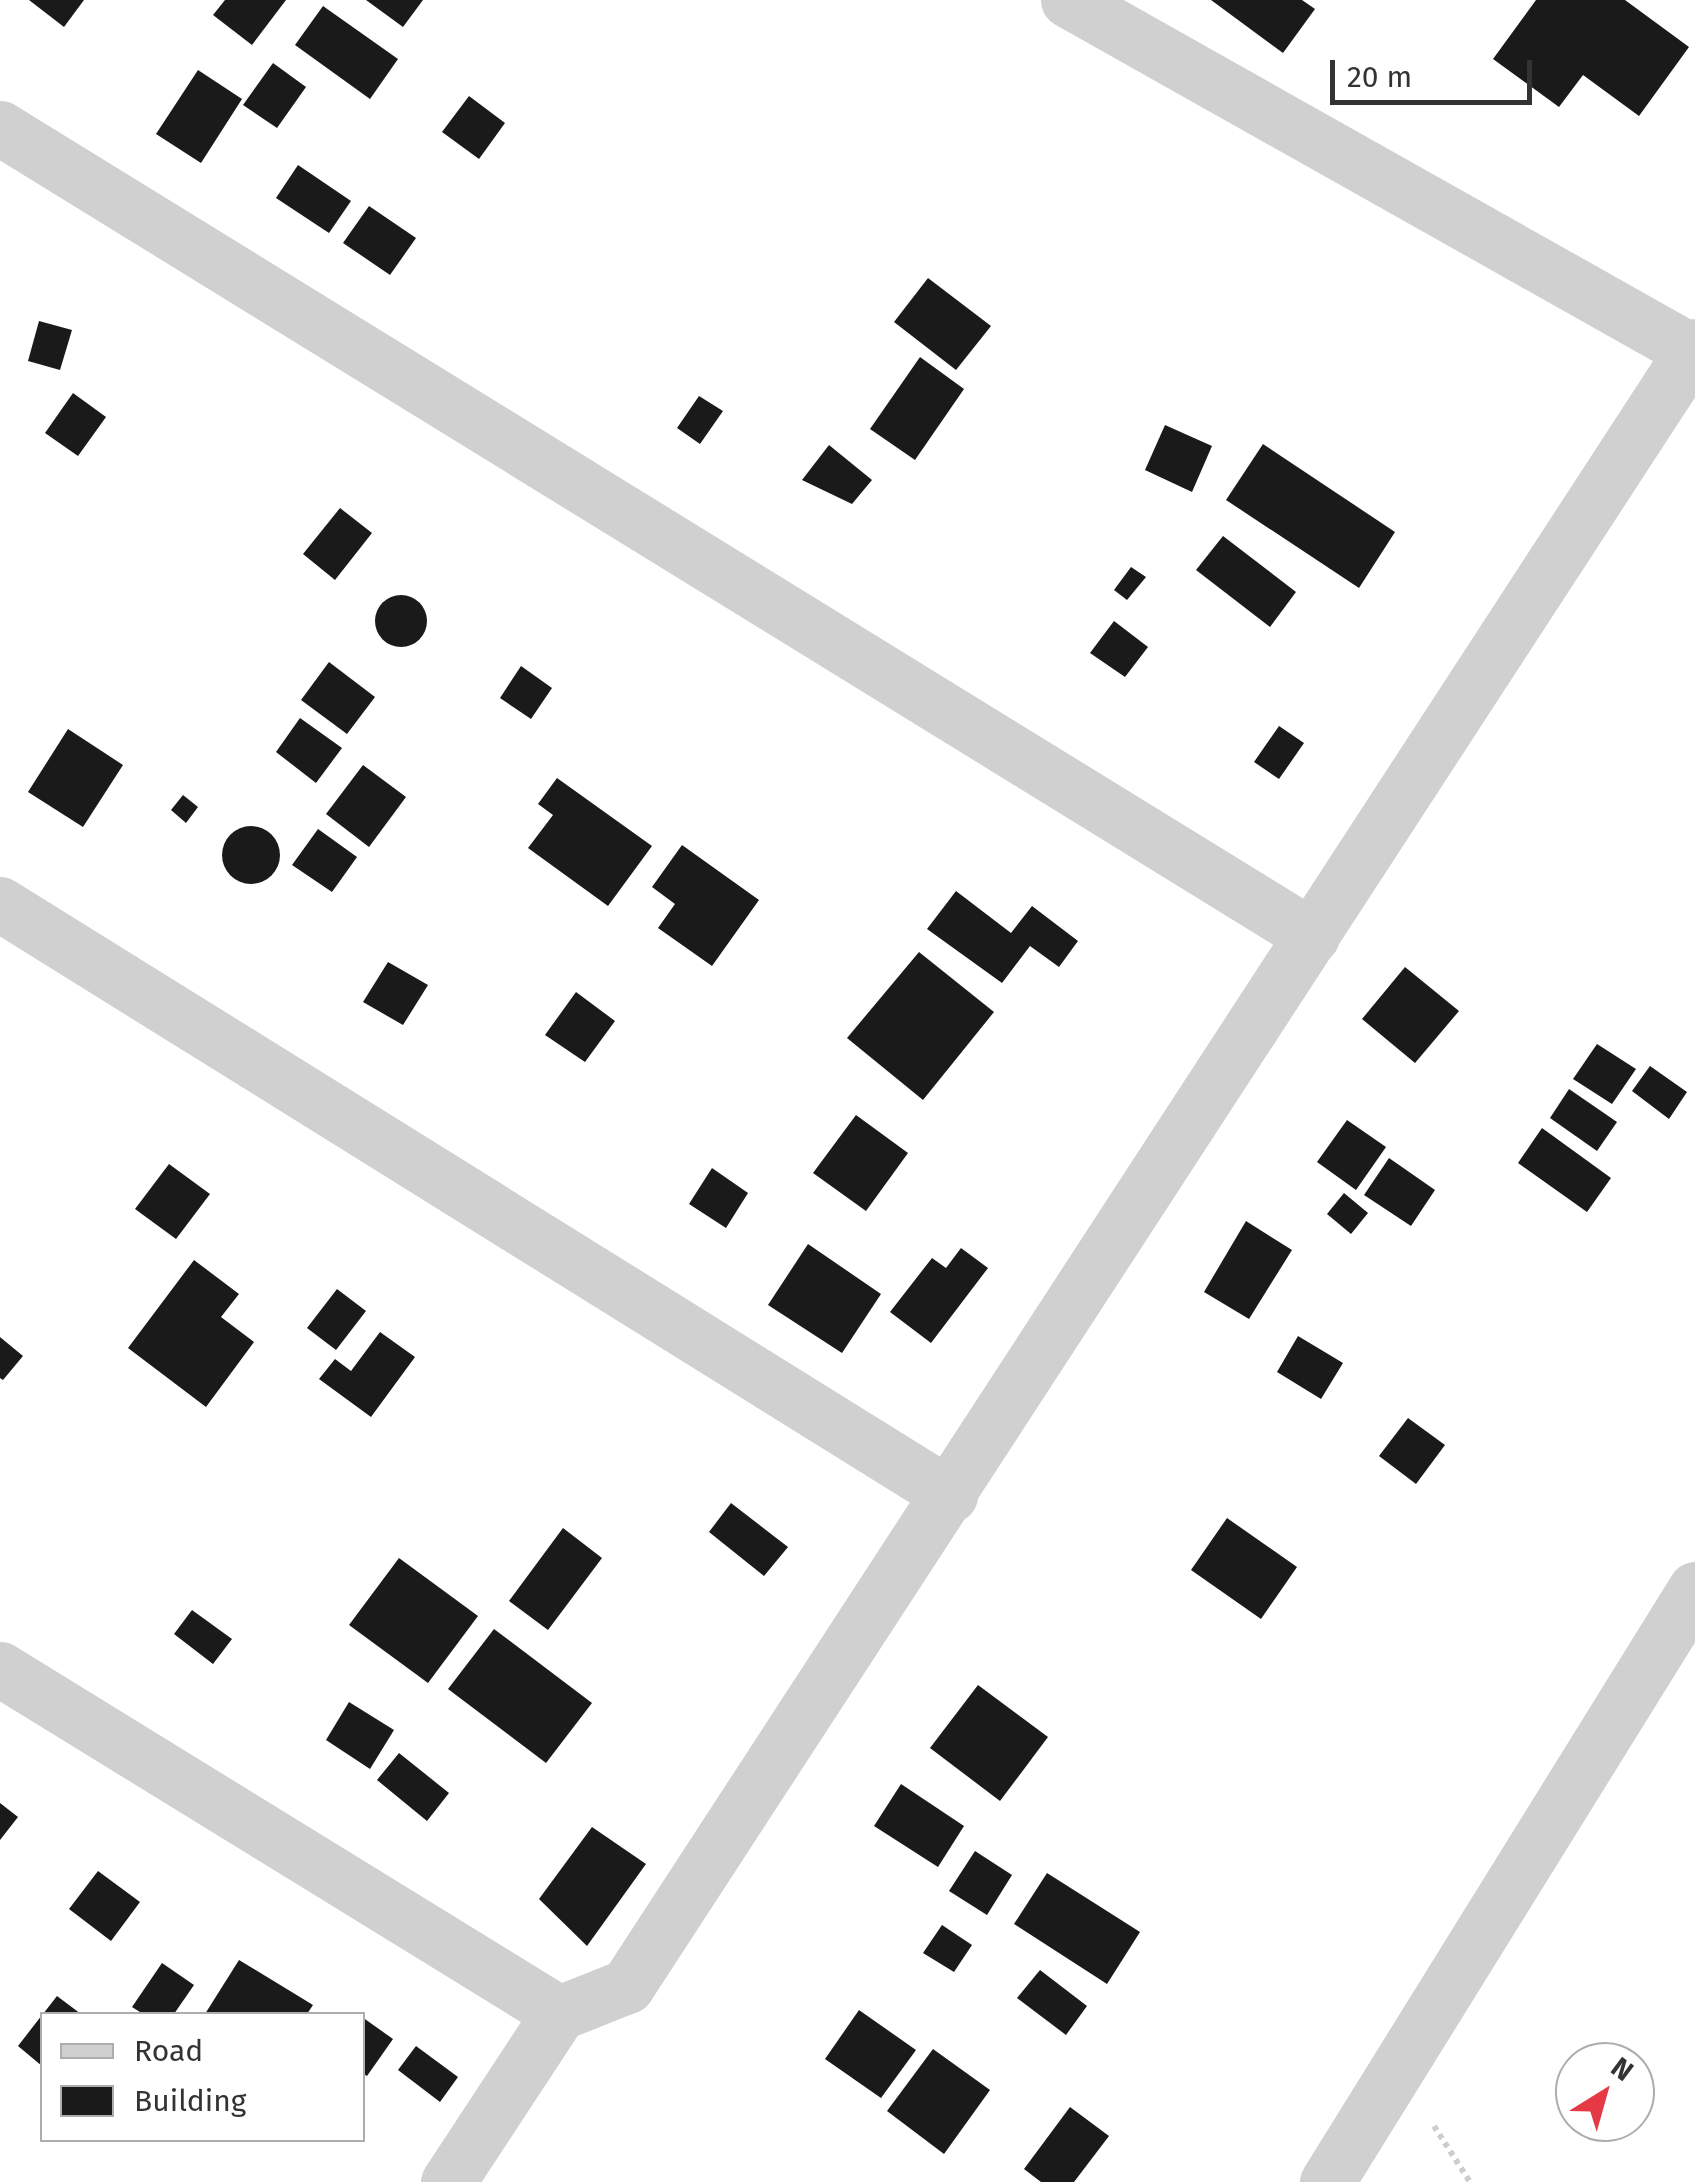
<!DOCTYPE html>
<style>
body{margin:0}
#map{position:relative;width:1695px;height:2182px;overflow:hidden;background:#fff;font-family:"Fira Sans",sans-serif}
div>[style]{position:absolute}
.building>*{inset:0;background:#1a1a1a}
.round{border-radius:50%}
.path>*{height:6px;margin-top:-3px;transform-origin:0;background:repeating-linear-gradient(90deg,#cdcdcd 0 5px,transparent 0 10px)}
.minor>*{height:55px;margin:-27.5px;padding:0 27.5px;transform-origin:27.5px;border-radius:27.5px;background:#d0d0d0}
span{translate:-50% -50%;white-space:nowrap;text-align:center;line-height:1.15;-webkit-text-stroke:10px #fff;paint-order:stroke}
.legend{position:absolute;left:40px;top:2012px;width:325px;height:130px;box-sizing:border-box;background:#fff;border:2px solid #adadad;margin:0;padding:12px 18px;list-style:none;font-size:30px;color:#333}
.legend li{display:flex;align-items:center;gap:20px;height:50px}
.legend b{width:50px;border:2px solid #adadad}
.north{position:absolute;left:1555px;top:2042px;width:100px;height:100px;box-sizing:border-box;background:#fff;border:2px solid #adadad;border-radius:50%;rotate:37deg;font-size:28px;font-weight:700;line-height:40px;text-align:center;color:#333}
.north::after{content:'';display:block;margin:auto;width:35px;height:45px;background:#e63946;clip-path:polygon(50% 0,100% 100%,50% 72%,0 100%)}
.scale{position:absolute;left:1330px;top:60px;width:202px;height:45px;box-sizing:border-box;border:5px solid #333;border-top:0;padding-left:12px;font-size:30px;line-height:35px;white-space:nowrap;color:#333;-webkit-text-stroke:8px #fff;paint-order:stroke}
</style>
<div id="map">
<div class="building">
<div style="clip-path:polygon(29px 0,84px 0,64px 27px)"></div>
<div style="clip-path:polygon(225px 0,286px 0,252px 45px,213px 15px)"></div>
<div style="clip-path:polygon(366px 0,423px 0,403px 27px)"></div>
<div style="clip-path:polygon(1211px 0,1302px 0,1315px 9px,1283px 53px)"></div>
<div style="clip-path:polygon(1536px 0,1625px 0,1689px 47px,1639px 116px,1583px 75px,1559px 107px,1493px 59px)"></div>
<div style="clip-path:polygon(323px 6px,398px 59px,370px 99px,295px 45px)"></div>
<div style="clip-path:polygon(273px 63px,306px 87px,277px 128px,243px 105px)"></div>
<div style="clip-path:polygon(198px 70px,242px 99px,201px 163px,156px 134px)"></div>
<div style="clip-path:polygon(469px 96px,505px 123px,479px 159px,442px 132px)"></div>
<div style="clip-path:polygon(298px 165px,351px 201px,329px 233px,276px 198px)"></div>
<div style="clip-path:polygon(369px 206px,416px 238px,390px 275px,343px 243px)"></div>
<div style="clip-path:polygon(928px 278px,991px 326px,956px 370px,894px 322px)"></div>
<div style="clip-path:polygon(39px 321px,72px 330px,60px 370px,28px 361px)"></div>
<div style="clip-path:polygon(920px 357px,964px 389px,915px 460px,870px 429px)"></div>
<div style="clip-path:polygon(73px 393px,106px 417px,78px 456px,45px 433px)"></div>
<div style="clip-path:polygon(699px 396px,723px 411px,700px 444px,677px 428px)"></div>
<div style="clip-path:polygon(1165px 425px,1212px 446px,1192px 492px,1145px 470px)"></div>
<div style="clip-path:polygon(1263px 444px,1395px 532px,1359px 588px,1226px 500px)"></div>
<div style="clip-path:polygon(829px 445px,872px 480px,852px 504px,802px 480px)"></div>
<div style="clip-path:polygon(340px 508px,372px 533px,335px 580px,303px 554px)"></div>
<div style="clip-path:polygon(1223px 536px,1296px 592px,1270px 627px,1196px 570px)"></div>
<div style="clip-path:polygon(1131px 567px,1146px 577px,1127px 600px,1114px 590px)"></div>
<div class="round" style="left:375px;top:595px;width:52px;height:52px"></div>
<div style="clip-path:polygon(1114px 621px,1148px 647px,1125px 677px,1090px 653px)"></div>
<div style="clip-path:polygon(329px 662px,375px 697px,347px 734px,301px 700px)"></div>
<div style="clip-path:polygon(521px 666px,552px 688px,531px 719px,500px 698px)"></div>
<div style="clip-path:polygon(300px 718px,342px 748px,316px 783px,276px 752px)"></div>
<div style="clip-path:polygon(1279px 726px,1304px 743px,1279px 779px,1254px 762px)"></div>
<div style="clip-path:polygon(68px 729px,123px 765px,83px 827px,28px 792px)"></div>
<div style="clip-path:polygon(363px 765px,406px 797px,369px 847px,326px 814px)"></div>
<div style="clip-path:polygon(557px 778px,652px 846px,608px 906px,528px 848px,553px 815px,538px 804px)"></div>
<div style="clip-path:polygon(183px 795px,198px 807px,186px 823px,171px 810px)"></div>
<div class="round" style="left:222px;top:826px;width:58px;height:58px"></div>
<div style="clip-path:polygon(318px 829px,357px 857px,332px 892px,292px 865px)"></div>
<div style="clip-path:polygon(682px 845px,759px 900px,712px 966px,658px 928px,675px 904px,652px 887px)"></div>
<div style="clip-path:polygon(956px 891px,1011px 933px,1032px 906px,1078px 941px,1059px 967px,1030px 946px,1002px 983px,927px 929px)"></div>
<div style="clip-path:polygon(919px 952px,994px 1012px,923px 1100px,847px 1038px)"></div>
<div style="clip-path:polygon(388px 962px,428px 985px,403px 1025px,363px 1002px)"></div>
<div style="clip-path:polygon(1405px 967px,1459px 1011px,1415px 1063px,1362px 1019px)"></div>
<div style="clip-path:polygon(576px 992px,615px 1021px,585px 1062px,545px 1035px)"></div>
<div style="clip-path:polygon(1597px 1044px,1636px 1069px,1612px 1104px,1573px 1079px)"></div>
<div style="clip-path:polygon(1650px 1066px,1687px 1092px,1669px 1119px,1632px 1091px)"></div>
<div style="clip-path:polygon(1569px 1089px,1617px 1122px,1597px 1151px,1550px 1118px)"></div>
<div style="clip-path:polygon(856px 1115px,908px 1153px,866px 1211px,813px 1173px)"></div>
<div style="clip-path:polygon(1347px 1120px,1386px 1147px,1356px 1190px,1317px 1162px)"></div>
<div style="clip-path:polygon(1542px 1128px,1611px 1178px,1587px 1212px,1518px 1163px)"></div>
<div style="clip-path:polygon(1389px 1158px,1435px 1190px,1411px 1226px,1364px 1195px)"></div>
<div style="clip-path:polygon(169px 1164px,210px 1194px,176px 1239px,135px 1209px)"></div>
<div style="clip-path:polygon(712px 1168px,748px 1193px,726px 1228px,689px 1204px)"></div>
<div style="clip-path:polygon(1344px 1193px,1368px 1213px,1351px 1234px,1327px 1214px)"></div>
<div style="clip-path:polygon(1246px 1221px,1292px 1250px,1249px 1319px,1204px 1292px)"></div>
<div style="clip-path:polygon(808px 1244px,881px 1294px,842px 1353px,768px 1305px)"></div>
<div style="clip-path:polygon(961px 1248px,988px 1268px,931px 1343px,890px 1312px,932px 1258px,946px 1268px)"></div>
<div style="clip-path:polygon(194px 1260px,239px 1294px,221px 1317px,254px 1342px,206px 1407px,128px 1348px)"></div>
<div style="clip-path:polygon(337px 1289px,366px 1311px,336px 1350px,307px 1328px)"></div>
<div style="clip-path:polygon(380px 1332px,415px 1357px,371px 1417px,319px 1379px,335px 1359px,351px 1371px)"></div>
<div style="clip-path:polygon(1298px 1336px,1343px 1363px,1321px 1399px,1277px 1372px)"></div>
<div style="clip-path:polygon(0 1337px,23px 1356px,3px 1380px,0 1378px)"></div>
<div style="clip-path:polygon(1408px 1418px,1445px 1445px,1416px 1484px,1379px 1456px)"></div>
<div style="clip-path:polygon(731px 1503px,788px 1547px,764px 1576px,709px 1532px)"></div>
<div style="clip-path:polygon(1227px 1518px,1297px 1567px,1261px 1619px,1191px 1570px)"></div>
<div style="clip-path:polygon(563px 1528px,602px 1558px,548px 1630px,509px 1601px)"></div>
<div style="clip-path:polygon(399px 1558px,478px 1616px,428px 1683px,349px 1625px)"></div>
<div style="clip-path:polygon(192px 1610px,232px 1639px,213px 1664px,174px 1634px)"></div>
<div style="clip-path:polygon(494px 1629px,592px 1703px,546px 1763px,448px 1689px)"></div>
<div style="clip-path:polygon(978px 1685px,1048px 1737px,1000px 1801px,930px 1748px)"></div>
<div style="clip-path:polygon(349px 1702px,394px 1730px,370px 1769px,326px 1740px)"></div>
<div style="clip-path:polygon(399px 1753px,449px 1793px,427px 1821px,377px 1780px)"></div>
<div style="clip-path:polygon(901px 1784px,964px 1826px,938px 1867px,874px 1826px)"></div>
<div style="clip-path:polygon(0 1803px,18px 1817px,0 1840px)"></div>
<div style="clip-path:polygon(592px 1827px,646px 1864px,587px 1946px,539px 1899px)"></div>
<div style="clip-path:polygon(975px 1851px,1012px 1875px,987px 1915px,949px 1891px)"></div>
<div style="clip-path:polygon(98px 1871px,140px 1902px,111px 1941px,69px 1909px)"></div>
<div style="clip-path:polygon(1047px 1873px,1140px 1932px,1107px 1984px,1014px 1924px)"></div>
<div style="clip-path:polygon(942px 1925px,972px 1945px,954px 1972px,923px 1953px)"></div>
<div style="clip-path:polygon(239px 1960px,313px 2005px,307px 2014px,205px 2014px)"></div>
<div style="clip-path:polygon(162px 1963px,194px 1985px,174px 2014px,143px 2014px,132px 2007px)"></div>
<div style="clip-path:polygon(1040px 1970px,1087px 2006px,1066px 2035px,1017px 1998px)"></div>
<div style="clip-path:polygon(57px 1996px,81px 2014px,43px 2014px)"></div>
<div style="clip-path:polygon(859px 2010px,916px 2050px,881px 2098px,825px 2059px)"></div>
<div style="clip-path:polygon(42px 2015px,42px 2066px,18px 2046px)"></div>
<div style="clip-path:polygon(362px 2017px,393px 2039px,367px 2076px,362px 2073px)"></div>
<div style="clip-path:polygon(416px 2046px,458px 2077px,440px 2102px,398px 2070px)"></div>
<div style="clip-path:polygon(933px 2049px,990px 2090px,944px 2154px,887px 2111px)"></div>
<div style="clip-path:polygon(1070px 2107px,1109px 2136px,1074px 2182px,1041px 2182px,1024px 2169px)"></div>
</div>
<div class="path">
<div style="left:1434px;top:2126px;width:67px;rotate:57.3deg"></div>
</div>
<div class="minor">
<div style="left:1068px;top:0;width:720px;rotate:29.38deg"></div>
<div style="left:0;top:128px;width:1541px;rotate:31.63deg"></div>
<div style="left:0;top:904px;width:1119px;rotate:31.89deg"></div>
<div style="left:0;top:1669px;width:656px;rotate:31.61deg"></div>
<div style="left:448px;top:2182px;width:202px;rotate:-56.7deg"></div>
<div style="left:559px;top:2013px;width:73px;rotate:-21.7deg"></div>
<div style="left:627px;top:1986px;width:1957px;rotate:-56.93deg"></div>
<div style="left:1327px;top:2182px;width:698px;rotate:-58.18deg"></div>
</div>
<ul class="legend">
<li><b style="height:12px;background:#d0d0d0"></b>Road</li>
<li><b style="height:28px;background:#1a1a1a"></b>Building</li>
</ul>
<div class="north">N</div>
<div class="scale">20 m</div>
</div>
